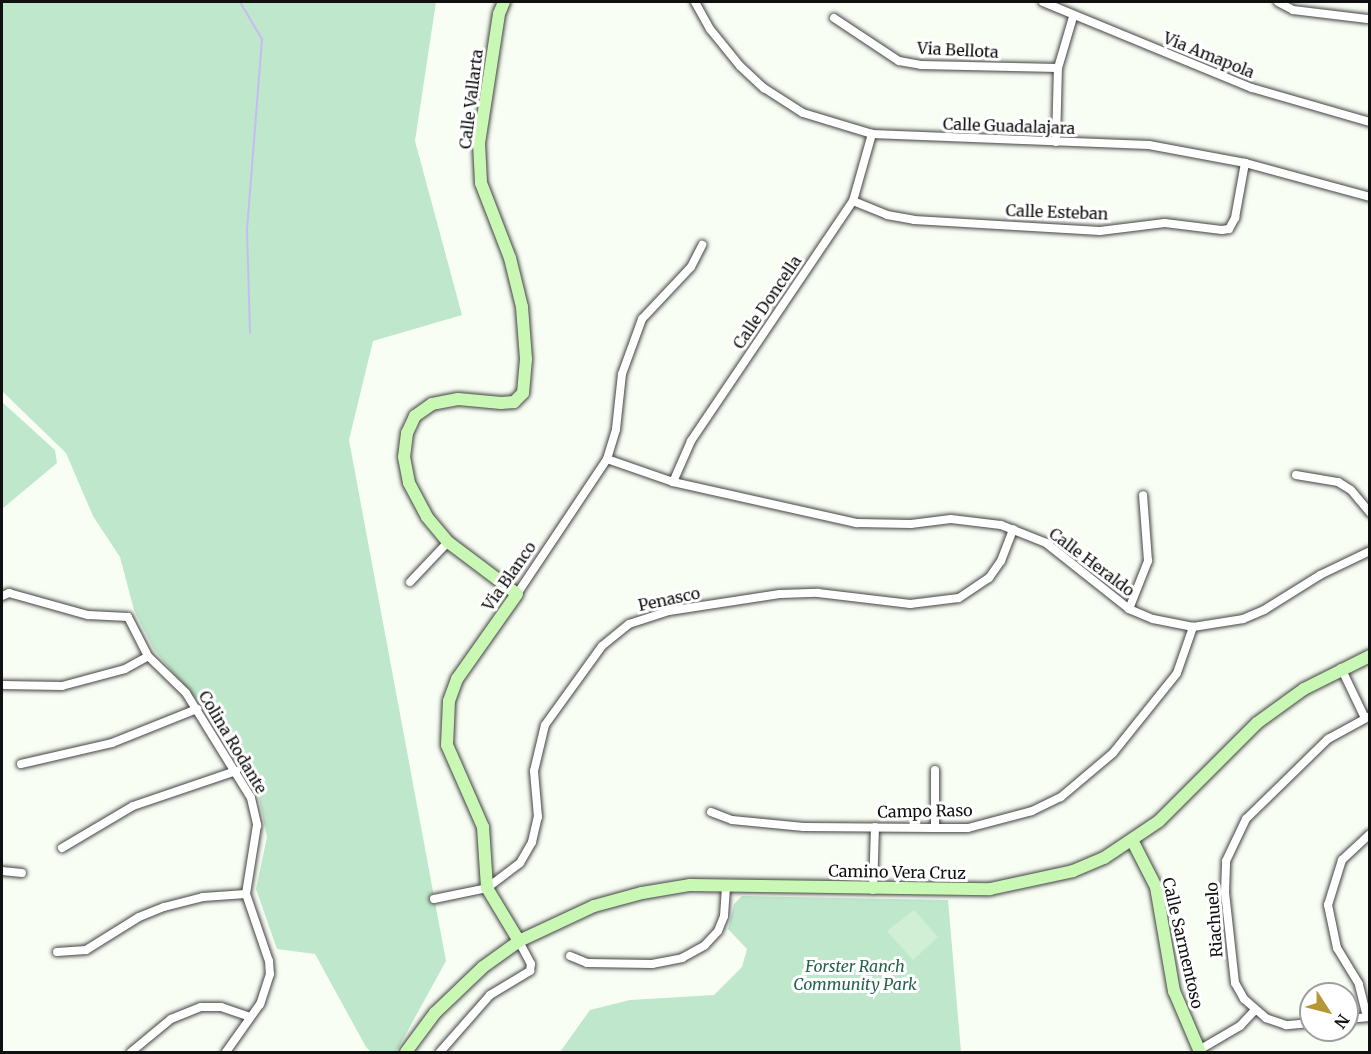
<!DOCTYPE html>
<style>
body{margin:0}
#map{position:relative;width:1371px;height:1054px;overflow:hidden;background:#f8fef4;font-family:Merriweather,serif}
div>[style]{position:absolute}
.green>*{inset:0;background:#bfe7cb}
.pitch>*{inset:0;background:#d0efd5}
.stream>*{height:2px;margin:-1px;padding:0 1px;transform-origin:1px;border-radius:1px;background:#c6bcf2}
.roads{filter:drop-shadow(0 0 2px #434343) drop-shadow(0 0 2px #434343)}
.street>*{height:8px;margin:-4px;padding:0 4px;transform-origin:4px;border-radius:4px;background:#fff}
.secondary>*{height:12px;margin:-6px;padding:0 6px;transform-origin:6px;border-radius:6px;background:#c8f8b4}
span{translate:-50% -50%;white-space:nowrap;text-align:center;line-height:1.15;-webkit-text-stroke:6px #fff;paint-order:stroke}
.street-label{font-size:16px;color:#101010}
.park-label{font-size:16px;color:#25634b;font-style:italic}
.frame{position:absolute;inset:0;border:3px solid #101010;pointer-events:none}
.north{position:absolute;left:1299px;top:982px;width:60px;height:60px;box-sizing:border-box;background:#fff;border:2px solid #9f9f9f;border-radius:50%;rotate:126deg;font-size:16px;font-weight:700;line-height:24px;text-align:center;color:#101010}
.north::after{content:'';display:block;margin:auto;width:21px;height:27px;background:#b59733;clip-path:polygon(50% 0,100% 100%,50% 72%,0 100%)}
</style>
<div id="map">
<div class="green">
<div style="clip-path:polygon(2px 2px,436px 2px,415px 141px,462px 315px,373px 341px,349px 440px,446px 961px,396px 1052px,371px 1052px,366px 1047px,315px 954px,277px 949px,256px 889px,267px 837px,258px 793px,196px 699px,154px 650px,134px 610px,120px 557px,93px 516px,66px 453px,2px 391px)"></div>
<div style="clip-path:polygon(2px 402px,55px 450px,57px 463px,2px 509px)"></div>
<div style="clip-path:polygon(742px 896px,948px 900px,961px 1052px,560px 1052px,590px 1010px,630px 1000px,714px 995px,742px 967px,747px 949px,728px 929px,734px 904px)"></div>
</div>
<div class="pitch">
<div style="clip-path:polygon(914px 910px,938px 937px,913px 960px,887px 931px)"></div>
</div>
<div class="stream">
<div style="left:240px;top:2px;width:43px;rotate:59.3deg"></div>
<div style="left:262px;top:39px;width:192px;rotate:94.5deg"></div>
<div style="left:247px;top:230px;width:103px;rotate:88.3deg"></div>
</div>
<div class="roads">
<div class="street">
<div style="left:695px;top:2px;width:31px;rotate:61deg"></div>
<div style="left:710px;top:29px;width:48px;rotate:51deg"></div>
<div style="left:740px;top:66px;width:33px;rotate:43deg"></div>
<div style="left:764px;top:88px;width:46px;rotate:32.7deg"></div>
<div style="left:803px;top:113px;width:72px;rotate:16.9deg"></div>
<div style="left:872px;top:134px;width:277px;rotate:2.3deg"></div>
<div style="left:1149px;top:145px;width:98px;rotate:10.6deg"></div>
<div style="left:1245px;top:163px;width:130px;rotate:15.2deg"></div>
<div style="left:1043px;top:2px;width:226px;rotate:22.4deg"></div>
<div style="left:1252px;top:88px;width:123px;rotate:16.1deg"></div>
<div style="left:1278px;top:2px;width:17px;rotate:28deg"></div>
<div style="left:1293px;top:10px;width:75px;rotate:6.9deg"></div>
<div style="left:834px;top:18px;width:78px;rotate:33.5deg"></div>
<div style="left:899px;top:61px;width:22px;rotate:10deg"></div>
<div style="left:921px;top:65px;width:137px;rotate:1.3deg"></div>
<div style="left:1056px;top:142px;width:74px;rotate:-88.5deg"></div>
<div style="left:1058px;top:68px;width:53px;rotate:-73.6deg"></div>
<div style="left:853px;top:201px;width:37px;rotate:22deg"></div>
<div style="left:887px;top:215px;width:27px;rotate:10deg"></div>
<div style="left:914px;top:220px;width:186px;rotate:3.4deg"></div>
<div style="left:1100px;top:231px;width:65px;rotate:-7deg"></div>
<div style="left:1165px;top:223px;width:57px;rotate:7deg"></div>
<div style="left:1222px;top:230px;width:7px;rotate:-8deg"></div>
<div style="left:1229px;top:229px;width:13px;rotate:-61deg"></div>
<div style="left:1235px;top:218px;width:56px;rotate:-79.7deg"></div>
<div style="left:607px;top:459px;width:70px;rotate:19.2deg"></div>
<div style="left:673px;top:482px;width:189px;rotate:12.6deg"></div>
<div style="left:857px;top:523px;width:54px;rotate:1.1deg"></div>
<div style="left:911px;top:524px;width:40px;rotate:-7.1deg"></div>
<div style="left:951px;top:519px;width:50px;rotate:6.8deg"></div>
<div style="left:1001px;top:525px;width:48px;rotate:21.8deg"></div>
<div style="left:1046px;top:543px;width:106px;rotate:38.5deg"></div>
<div style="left:1129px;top:609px;width:26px;rotate:23deg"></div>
<div style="left:1153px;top:619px;width:41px;rotate:11.3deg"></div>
<div style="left:1193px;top:627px;width:51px;rotate:-9.1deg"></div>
<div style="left:1243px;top:619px;width:23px;rotate:-23deg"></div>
<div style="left:1264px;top:610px;width:66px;rotate:-32deg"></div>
<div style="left:1320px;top:575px;width:55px;rotate:-25.6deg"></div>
<div style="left:1296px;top:475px;width:43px;rotate:9.5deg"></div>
<div style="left:1338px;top:482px;width:15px;rotate:32deg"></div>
<div style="left:1351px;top:490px;width:30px;rotate:50deg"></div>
<div style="left:673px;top:482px;width:45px;rotate:-66.3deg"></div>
<div style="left:691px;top:441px;width:290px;rotate:-56deg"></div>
<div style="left:853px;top:201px;width:70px;rotate:-74.2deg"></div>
<div style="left:410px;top:582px;width:55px;rotate:-46.5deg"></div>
<div style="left:517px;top:594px;width:162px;rotate:-56.3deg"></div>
<div style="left:607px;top:459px;width:31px;rotate:-73deg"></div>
<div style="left:616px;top:429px;width:55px;rotate:-83.8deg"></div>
<div style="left:622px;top:374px;width:59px;rotate:-70deg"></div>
<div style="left:642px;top:319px;width:71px;rotate:-46.7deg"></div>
<div style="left:691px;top:267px;width:25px;rotate:-63deg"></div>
<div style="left:2px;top:596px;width:8px;rotate:-23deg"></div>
<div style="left:9px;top:593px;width:82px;rotate:15.6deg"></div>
<div style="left:88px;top:615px;width:40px;rotate:2.9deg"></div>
<div style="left:128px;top:617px;width:44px;rotate:62.9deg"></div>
<div style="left:148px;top:656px;width:53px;rotate:44.2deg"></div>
<div style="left:186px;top:693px;width:123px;rotate:58.2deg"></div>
<div style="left:251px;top:798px;width:28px;rotate:77deg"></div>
<div style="left:257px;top:825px;width:70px;rotate:99.1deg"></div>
<div style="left:246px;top:894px;width:71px;rotate:71.1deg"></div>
<div style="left:269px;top:961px;width:13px;rotate:86deg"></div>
<div style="left:270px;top:974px;width:32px;rotate:108deg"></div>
<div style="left:260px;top:1004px;width:59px;rotate:125.3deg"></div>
<div style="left:1129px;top:609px;width:52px;rotate:-68.4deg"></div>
<div style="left:1148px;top:561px;width:66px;rotate:-94.3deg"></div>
<div style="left:1341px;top:668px;width:55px;rotate:64.4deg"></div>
<div style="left:2px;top:685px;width:60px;rotate:1deg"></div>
<div style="left:62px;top:686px;width:65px;rotate:-15.1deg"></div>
<div style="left:125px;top:669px;width:26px;rotate:-29deg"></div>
<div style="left:21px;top:764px;width:93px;rotate:-13deg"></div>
<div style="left:112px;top:743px;width:92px;rotate:-21.8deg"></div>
<div style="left:711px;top:812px;width:22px;rotate:21deg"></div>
<div style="left:732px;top:820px;width:72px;rotate:5.6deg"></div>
<div style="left:804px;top:827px;width:131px;rotate:0.4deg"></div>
<div style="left:935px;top:828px;width:33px"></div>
<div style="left:968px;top:828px;width:66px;rotate:-14.9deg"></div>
<div style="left:1032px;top:811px;width:32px;rotate:-26deg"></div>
<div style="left:1061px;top:797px;width:68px;rotate:-40.2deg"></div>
<div style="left:1113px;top:753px;width:102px;rotate:-51.3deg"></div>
<div style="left:1177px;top:673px;width:49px;rotate:-70.8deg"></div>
<div style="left:935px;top:828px;width:58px;rotate:-90deg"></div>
<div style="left:62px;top:848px;width:82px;rotate:-30.6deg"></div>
<div style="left:133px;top:806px;width:109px;rotate:-18.8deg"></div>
<div style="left:2px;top:871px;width:20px;rotate:6deg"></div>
<div style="left:873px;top:890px;width:63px;rotate:-88.2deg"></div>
<div style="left:434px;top:899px;width:54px;rotate:-11.7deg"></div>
<div style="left:487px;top:888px;width:41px;rotate:-37.1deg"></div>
<div style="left:520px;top:863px;width:24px;rotate:-60deg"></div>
<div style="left:532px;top:842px;width:26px;rotate:-77deg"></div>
<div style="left:538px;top:817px;width:46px;rotate:-95deg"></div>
<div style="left:534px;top:771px;width:47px;rotate:-76.6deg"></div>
<div style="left:545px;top:725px;width:97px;rotate:-54.2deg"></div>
<div style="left:602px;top:646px;width:35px;rotate:-39deg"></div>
<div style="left:629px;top:624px;width:42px;rotate:-18deg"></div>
<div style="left:669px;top:611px;width:112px;rotate:-8.7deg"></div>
<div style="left:780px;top:594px;width:38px;rotate:-2deg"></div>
<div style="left:818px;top:593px;width:93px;rotate:6.8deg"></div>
<div style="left:910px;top:604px;width:49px;rotate:-7deg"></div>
<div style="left:959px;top:598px;width:36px;rotate:-34deg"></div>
<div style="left:989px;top:578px;width:21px;rotate:-55deg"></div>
<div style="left:1001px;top:561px;width:34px;rotate:-69deg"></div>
<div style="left:57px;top:952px;width:29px;rotate:-4deg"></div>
<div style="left:86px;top:950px;width:62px;rotate:-31.9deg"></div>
<div style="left:139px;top:917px;width:27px;rotate:-22deg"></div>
<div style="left:164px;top:907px;width:40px;rotate:-14.4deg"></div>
<div style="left:203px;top:897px;width:43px;rotate:-4deg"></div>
<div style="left:570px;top:956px;width:18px;rotate:22deg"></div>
<div style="left:587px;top:963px;width:65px;rotate:0.9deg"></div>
<div style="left:652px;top:964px;width:31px;rotate:-11deg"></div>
<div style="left:682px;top:958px;width:26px;rotate:-29deg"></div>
<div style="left:705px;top:945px;width:19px;rotate:-47deg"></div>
<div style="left:718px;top:931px;width:16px;rotate:-68deg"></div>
<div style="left:724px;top:916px;width:31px;rotate:-86deg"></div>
<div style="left:1367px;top:1017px;width:34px;rotate:-104deg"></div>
<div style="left:1359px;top:984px;width:42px;rotate:-121.4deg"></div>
<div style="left:1337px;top:948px;width:44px;rotate:-101.8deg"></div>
<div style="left:1328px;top:905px;width:47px;rotate:-72.7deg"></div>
<div style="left:1342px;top:860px;width:38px;rotate:-43deg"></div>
<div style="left:1347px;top:1019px;width:23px;rotate:-5deg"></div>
<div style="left:1311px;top:1023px;width:25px;rotate:175deg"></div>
<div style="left:1286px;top:1025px;width:21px;rotate:-161deg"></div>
<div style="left:1266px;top:1018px;width:29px;rotate:-139deg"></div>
<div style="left:1244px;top:999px;width:18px;rotate:-119deg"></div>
<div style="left:1235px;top:983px;width:91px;rotate:-96.3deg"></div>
<div style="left:1225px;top:893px;width:32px;rotate:-88deg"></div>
<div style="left:1226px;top:861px;width:47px;rotate:-64.5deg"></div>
<div style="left:1246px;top:819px;width:115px;rotate:-44.3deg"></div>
<div style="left:1328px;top:739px;width:48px;rotate:-28.7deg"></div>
<div style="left:1199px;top:1050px;width:48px;rotate:-30.3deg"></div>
<div style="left:1240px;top:1026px;width:22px;rotate:-47deg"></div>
<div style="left:131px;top:1052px;width:52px;rotate:-39.5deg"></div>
<div style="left:171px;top:1019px;width:32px;rotate:-22deg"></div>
<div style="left:201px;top:1007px;width:20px"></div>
<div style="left:221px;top:1007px;width:31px;rotate:19deg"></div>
<div style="left:440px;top:1052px;width:76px;rotate:-48.7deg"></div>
<div style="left:490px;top:995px;width:47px;rotate:-31deg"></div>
<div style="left:530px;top:971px;width:7px;rotate:-82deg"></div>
<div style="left:531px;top:964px;width:26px;rotate:-118deg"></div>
</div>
<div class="secondary">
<div style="left:504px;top:2px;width:13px;rotate:113deg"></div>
<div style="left:499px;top:14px;width:131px;rotate:98.8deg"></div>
<div style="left:479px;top:143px;width:40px;rotate:87.1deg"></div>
<div style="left:481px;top:183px;width:80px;rotate:68.9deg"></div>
<div style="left:510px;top:258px;width:50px;rotate:76.2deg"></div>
<div style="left:522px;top:307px;width:52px;rotate:85.6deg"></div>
<div style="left:526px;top:359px;width:34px;rotate:95deg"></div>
<div style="left:523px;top:393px;width:13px;rotate:135deg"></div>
<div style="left:514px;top:402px;width:13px;rotate:176deg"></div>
<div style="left:501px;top:403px;width:43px;rotate:-174.7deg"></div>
<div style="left:458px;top:399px;width:26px;rotate:169deg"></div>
<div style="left:432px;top:404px;width:21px;rotate:145deg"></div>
<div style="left:415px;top:416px;width:19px;rotate:115deg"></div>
<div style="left:407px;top:433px;width:24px;rotate:97deg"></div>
<div style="left:404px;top:457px;width:26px;rotate:79deg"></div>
<div style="left:409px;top:483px;width:38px;rotate:62deg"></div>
<div style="left:427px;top:517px;width:33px;rotate:50deg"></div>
<div style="left:448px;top:542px;width:86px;rotate:37deg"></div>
<div style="left:517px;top:594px;width:104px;rotate:125.2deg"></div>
<div style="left:457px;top:679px;width:23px;rotate:110deg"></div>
<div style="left:449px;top:701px;width:44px;rotate:92.6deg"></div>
<div style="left:447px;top:745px;width:90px;rotate:66.3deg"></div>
<div style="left:483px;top:827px;width:61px;rotate:86.2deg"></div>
<div style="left:487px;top:888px;width:62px;rotate:58.9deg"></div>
<div style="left:1132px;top:840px;width:53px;rotate:62.9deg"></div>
<div style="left:1156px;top:887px;width:106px;rotate:80.2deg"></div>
<div style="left:1174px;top:991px;width:66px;rotate:66.9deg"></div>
<div style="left:406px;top:1052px;width:49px;rotate:-53.4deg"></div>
<div style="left:435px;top:1013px;width:66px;rotate:-43.8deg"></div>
<div style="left:483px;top:967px;width:44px;rotate:-35.8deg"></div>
<div style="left:519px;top:941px;width:83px;rotate:-25deg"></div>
<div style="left:594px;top:906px;width:50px;rotate:-15.2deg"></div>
<div style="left:642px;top:893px;width:49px;rotate:-9.5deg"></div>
<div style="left:690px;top:885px;width:300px;rotate:0.8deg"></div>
<div style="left:990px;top:889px;width:85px;rotate:-12.2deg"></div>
<div style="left:1073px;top:871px;width:34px;rotate:-23deg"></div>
<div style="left:1104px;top:858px;width:66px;rotate:-33.9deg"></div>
<div style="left:1159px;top:821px;width:139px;rotate:-45deg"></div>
<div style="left:1257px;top:723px;width:58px;rotate:-35.9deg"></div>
<div style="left:1304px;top:689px;width:74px;rotate:-26.6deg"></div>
</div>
</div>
<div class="street-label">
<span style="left:958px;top:50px;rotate:3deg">Via Bellota</span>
<span style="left:1209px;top:55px;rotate:22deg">Via Amapola</span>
<span style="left:471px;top:99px;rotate:-83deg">Calle Vallarta</span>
<span style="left:1009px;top:126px;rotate:2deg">Calle Guadalajara</span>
<span style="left:1057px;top:212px;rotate:2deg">Calle Esteban</span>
<span style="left:767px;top:302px;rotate:-56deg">Calle Doncella</span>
<span style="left:1092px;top:562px;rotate:37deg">Calle Heraldo</span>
<span style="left:509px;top:576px;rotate:-55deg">Via Blanco</span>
<span style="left:669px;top:599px;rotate:-12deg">Penasco</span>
<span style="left:233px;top:742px;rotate:59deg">Colina Rodante</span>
<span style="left:925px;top:811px;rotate:-1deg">Campo Raso</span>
<span style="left:897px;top:872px;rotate:1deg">Camino Vera Cruz</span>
<span style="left:1214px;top:920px;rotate:-94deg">Riachuelo</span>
<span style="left:1183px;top:943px;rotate:77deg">Calle Sarmentoso</span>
</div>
<div class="park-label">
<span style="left:855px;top:975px">Forster Ranch<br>Community Park</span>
</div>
<div class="frame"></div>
<div class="north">N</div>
</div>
